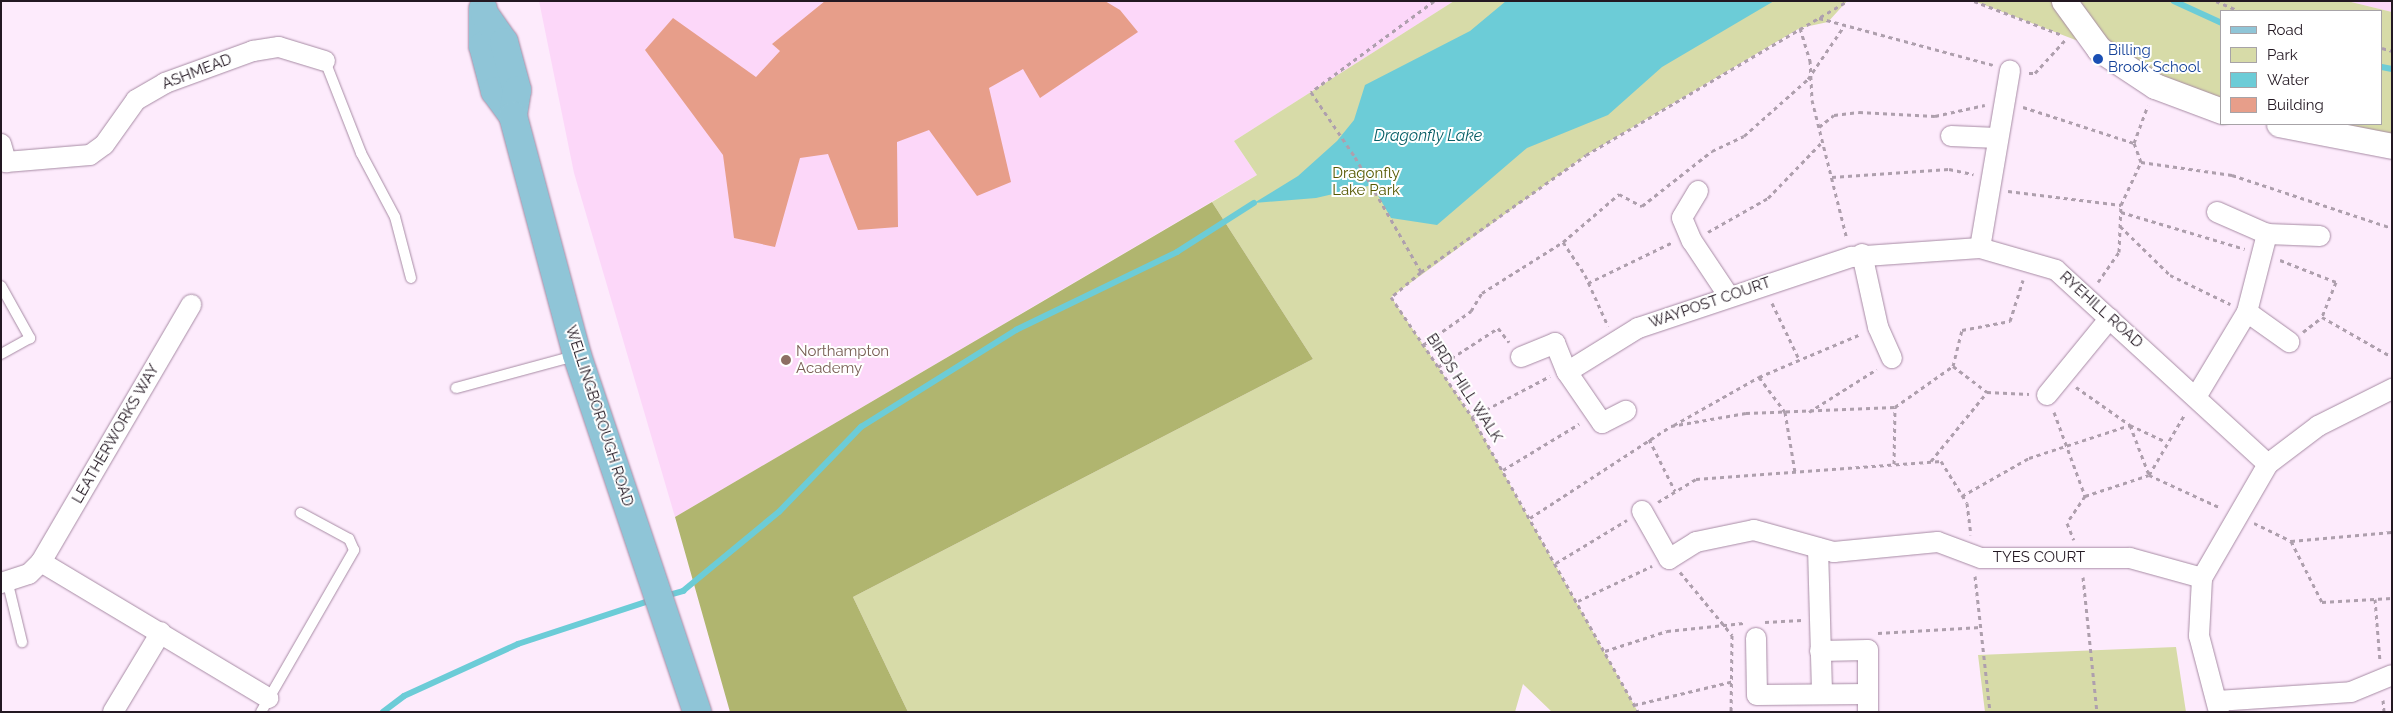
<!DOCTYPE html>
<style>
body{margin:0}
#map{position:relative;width:2393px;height:713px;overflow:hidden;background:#fdebfc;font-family:Raleway,sans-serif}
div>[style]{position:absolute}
.built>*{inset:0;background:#fcd7f9}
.green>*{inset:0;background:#d7dba8}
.forest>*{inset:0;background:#b0b56f}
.water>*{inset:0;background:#6cccd7}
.stream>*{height:5.5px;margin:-2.75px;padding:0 2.75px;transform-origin:2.75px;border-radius:2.75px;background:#6cccd7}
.building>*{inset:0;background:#e79e8a}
.path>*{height:3px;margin-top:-1.5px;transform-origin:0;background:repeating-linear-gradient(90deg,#ae9fad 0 4px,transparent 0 8px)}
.roads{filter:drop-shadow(0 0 1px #a78ba4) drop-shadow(0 0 1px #a78ba4)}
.service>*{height:10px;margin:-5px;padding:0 5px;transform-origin:5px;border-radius:5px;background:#fff}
.minor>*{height:20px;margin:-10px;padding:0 10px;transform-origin:10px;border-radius:10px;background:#fff}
.tertiary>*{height:25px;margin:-12.5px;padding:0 12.5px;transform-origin:12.5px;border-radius:12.5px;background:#fff}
.primary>*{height:28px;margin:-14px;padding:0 14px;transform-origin:14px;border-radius:14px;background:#8fc5d7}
.dots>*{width:14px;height:14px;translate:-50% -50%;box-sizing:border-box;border:2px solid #fff;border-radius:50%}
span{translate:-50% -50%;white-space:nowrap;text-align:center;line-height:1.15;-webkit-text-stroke:4px #fff;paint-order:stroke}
.transit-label{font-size:15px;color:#164399}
.left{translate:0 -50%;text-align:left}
.street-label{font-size:15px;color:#231822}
.park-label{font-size:15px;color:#565902}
.education-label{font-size:15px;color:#785e54}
.water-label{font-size:16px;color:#085e66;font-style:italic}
.frame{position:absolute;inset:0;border:2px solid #231822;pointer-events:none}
.legend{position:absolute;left:2220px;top:10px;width:162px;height:115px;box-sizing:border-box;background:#fff;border:1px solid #a7a3a7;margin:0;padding:6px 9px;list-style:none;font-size:15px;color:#231822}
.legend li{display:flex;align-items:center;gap:10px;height:25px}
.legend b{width:25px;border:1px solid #a7a3a7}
</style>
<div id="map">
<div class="built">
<div style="clip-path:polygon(539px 1px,1454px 1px,1234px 141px,1257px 175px,675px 517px,574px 173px)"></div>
<div style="clip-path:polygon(2347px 1px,2392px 1px,2392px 12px)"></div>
</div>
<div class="green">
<div style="clip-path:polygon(1454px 1px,1847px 1px,1828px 22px,1800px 28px,1586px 155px,1391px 297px,1472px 417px,1638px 712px,1552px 712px,1523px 684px,1515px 712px,908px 712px,853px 597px,1313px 359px,1212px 202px,1257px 175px,1234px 141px)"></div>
<div style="clip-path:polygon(1974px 1px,2347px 1px,2392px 12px,2392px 146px,2279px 124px,2382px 124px,2382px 11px,2222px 11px,2222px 111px,2099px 49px)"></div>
<div style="clip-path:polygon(2176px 647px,2186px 712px,1985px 712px,1978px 655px)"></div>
</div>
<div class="forest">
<div style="clip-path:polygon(1212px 202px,1313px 359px,853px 597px,908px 712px,730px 712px,675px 517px)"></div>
</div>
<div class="water">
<div style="clip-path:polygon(1506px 1px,1774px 1px,1662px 67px,1608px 115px,1527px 148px,1437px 225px,1391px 218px,1372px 185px,1316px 198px,1254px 203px,1298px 176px,1337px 141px,1354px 120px,1365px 85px,1470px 31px)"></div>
</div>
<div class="stream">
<div style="left:2174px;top:1px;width:53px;rotate:24.6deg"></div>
<div style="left:2382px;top:67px;width:10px;rotate:11deg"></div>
<div style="left:666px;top:596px;width:18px;rotate:-16deg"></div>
<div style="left:683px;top:591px;width:124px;rotate:-39.5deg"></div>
<div style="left:779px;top:512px;width:118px;rotate:-46deg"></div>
<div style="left:861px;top:427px;width:183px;rotate:-32deg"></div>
<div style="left:1016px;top:330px;width:179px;rotate:-25.8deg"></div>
<div style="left:1177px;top:252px;width:91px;rotate:-32.5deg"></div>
<div style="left:383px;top:712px;width:26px;rotate:-37deg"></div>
<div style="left:404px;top:696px;width:125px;rotate:-24.5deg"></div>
<div style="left:518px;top:644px;width:141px;rotate:-18.2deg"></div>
</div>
<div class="building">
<div style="clip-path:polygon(825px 1px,1105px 1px,1120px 10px,1138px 32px,1040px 98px,1023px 69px,989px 88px,1011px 182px,977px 196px,929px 130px,897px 142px,898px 227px,858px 230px,828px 154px,800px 158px,775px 247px,734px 238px,723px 155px,645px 50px,673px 18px,756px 77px,780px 51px,772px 44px)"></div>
</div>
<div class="path">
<div style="left:1434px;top:1px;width:153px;rotate:143.5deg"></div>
<div style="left:1311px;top:92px;width:78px;rotate:55.9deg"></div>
<div style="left:1355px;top:157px;width:133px;rotate:60.1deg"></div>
<div style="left:1421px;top:272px;width:39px;rotate:140deg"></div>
<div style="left:1391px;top:297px;width:145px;rotate:56deg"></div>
<div style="left:1472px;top:417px;width:338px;rotate:60.6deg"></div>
<div style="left:1974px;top:1px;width:94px;rotate:21.1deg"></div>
<div style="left:2216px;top:1px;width:25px;rotate:23deg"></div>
<div style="left:1819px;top:18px;width:180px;rotate:15.1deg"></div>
<div style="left:1800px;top:28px;width:34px;rotate:73deg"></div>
<div style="left:1810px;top:60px;width:40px;rotate:87.1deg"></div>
<div style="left:1812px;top:100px;width:143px;rotate:75.9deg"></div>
<div style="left:2382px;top:48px;width:10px;rotate:17deg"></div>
<div style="left:2029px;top:73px;width:6px"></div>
<div style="left:2035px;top:73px;width:47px;rotate:-47.6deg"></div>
<div style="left:2023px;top:107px;width:117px;rotate:18deg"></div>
<div style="left:1819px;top:127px;width:19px;rotate:-39deg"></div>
<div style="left:1834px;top:115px;width:25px;rotate:-7deg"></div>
<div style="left:1859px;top:112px;width:76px;rotate:3deg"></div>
<div style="left:1935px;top:116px;width:51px;rotate:-12.4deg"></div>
<div style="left:2141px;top:162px;width:92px;rotate:8.1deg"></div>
<div style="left:2232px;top:175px;width:169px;rotate:18.3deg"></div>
<div style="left:1832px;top:177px;width:117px;rotate:-3.9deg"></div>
<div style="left:1949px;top:169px;width:25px;rotate:12deg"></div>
<div style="left:2008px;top:191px;width:114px;rotate:7.1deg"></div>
<div style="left:2121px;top:212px;width:129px;rotate:16.6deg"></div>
<div style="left:2120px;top:226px;width:70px;rotate:44.4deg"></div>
<div style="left:2170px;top:275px;width:67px;rotate:25.8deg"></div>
<div style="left:1708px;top:232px;width:69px;rotate:-29.5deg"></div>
<div style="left:1768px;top:198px;width:78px;rotate:-46deg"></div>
<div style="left:1563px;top:242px;width:40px;rotate:56deg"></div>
<div style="left:1585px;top:275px;width:56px;rotate:65.7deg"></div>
<div style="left:2280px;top:260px;width:60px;rotate:21.4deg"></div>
<div style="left:2336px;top:282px;width:38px;rotate:112deg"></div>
<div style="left:2322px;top:317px;width:81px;rotate:29.7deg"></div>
<div style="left:1421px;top:272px;width:202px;rotate:-35.3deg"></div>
<div style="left:1586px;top:155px;width:303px;rotate:-30.5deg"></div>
<div style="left:2098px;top:282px;width:37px;rotate:-55deg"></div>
<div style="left:2119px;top:252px;width:47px;rotate:-87.6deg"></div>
<div style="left:2121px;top:205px;width:47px;rotate:-65.1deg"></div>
<div style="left:2141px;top:162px;width:20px;rotate:-110deg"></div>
<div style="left:2134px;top:143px;width:40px;rotate:-69.8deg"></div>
<div style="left:1588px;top:283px;width:94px;rotate:-25.8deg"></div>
<div style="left:1772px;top:303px;width:62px;rotate:64.3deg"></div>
<div style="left:2303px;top:332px;width:24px;rotate:-38deg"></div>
<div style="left:1423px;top:345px;width:59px;rotate:-35.3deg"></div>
<div style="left:1471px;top:311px;width:21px;rotate:-59deg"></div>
<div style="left:1482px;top:293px;width:96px;rotate:-32.2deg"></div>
<div style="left:1563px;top:242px;width:74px;rotate:-40.6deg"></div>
<div style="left:1619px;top:194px;width:26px;rotate:28deg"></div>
<div style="left:1642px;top:206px;width:89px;rotate:-38.2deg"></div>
<div style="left:1712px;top:151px;width:35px;rotate:-25deg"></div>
<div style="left:1744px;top:136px;width:86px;rotate:-41.7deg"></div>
<div style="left:1808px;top:79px;width:64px;rotate:-55.8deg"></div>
<div style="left:1953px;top:366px;width:37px;rotate:-76deg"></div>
<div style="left:1962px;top:330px;width:49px;rotate:-10.6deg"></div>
<div style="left:2010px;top:321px;width:43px;rotate:-72.4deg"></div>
<div style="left:1438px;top:367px;width:72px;rotate:-33deg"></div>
<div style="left:1498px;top:328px;width:18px;rotate:52deg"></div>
<div style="left:1759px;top:377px;width:44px;rotate:53.4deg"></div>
<div style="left:1785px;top:412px;width:61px;rotate:80.5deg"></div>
<div style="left:2076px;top:387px;width:66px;rotate:35.1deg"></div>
<div style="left:2130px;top:425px;width:53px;rotate:69.2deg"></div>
<div style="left:1809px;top:412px;width:80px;rotate:-32.3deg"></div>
<div style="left:2054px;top:412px;width:90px;rotate:69.7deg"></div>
<div style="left:2085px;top:496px;width:32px;rotate:124deg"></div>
<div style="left:2067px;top:523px;width:18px;rotate:68deg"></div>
<div style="left:1472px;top:417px;width:88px;rotate:-27.7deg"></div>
<div style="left:1674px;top:425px;width:98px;rotate:-29.5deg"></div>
<div style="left:1759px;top:377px;width:111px;rotate:-22.9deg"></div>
<div style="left:1649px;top:439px;width:58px;rotate:63.4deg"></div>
<div style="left:1931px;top:461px;width:89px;rotate:-50.9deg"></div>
<div style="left:1894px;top:464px;width:57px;rotate:-89deg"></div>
<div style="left:1503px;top:470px;width:89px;rotate:-31.2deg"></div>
<div style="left:2149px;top:475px;width:71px;rotate:-59.5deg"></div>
<div style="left:1962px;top:496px;width:77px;rotate:-29.6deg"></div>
<div style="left:2029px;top:458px;width:106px;rotate:-18.1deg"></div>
<div style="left:2130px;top:425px;width:40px;rotate:25deg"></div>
<div style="left:2085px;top:496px;width:67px;rotate:-18.2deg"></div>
<div style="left:2149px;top:475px;width:79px;rotate:24.6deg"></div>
<div style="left:1658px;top:502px;width:44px;rotate:-31.2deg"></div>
<div style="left:1696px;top:479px;width:246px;rotate:-4.2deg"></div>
<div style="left:1941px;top:461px;width:49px;rotate:58.2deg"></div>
<div style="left:1967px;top:503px;width:32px;rotate:83deg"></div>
<div style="left:1530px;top:518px;width:168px;rotate:-33.1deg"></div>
<div style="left:1671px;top:426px;width:76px;rotate:-9.8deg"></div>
<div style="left:1746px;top:413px;width:149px;rotate:-2.3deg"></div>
<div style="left:1895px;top:407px;width:71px;rotate:-35.3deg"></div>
<div style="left:1953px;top:366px;width:43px;rotate:37.4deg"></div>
<div style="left:1987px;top:392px;width:42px;rotate:2.7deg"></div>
<div style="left:2254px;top:523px;width:41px;rotate:25.9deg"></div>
<div style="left:2291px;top:541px;width:68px;rotate:63.1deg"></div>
<div style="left:2322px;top:602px;width:70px;rotate:-3.3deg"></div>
<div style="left:2291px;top:541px;width:101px;rotate:-5.1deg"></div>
<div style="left:1556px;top:563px;width:83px;rotate:-31.2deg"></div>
<div style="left:1680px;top:572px;width:82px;rotate:50.5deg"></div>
<div style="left:1732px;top:635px;width:77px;rotate:90.7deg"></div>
<div style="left:1975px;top:576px;width:137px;rotate:83.7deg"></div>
<div style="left:2083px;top:577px;width:136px;rotate:84.1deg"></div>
<div style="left:2375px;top:599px;width:62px;rotate:85.4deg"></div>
<div style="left:1578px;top:601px;width:82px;rotate:-25.3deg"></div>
<div style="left:1765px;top:622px;width:37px;rotate:-3deg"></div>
<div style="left:1878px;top:633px;width:103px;rotate:-3.3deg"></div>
<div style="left:1605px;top:651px;width:65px;rotate:-17.9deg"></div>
<div style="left:1667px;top:631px;width:77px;rotate:-5.9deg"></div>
<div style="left:2383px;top:700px;width:12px;rotate:85deg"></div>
<div style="left:1634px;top:705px;width:103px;rotate:-13.5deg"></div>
</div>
<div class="roads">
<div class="service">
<div style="left:325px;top:61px;width:99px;rotate:68.6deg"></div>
<div style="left:361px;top:153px;width:72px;rotate:62deg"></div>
<div style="left:395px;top:217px;width:63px;rotate:75.3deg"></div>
<div style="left:1px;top:286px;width:60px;rotate:60.9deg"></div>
<div style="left:30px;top:338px;width:33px;rotate:151deg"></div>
<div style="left:456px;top:388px;width:123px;rotate:-15.1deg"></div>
<div style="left:8px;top:584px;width:60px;rotate:76.4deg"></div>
<div style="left:261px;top:712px;width:187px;rotate:-60.1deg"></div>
<div style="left:354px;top:550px;width:12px;rotate:-114deg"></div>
<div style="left:349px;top:539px;width:55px;rotate:-151.6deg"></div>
</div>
<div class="minor">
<div style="left:1951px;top:136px;width:46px;rotate:2.5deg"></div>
<div style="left:1px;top:144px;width:19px;rotate:74deg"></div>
<div style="left:6px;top:162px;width:84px;rotate:-4.8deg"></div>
<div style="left:90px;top:155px;width:17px;rotate:-36deg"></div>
<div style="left:104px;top:145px;width:55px;rotate:-54.6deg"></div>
<div style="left:136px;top:100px;width:34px;rotate:-30deg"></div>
<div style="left:165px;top:83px;width:94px;rotate:-20deg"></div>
<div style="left:253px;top:51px;width:26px;rotate:-9deg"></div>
<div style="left:279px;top:47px;width:48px;rotate:16.9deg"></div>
<div style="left:1698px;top:191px;width:31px;rotate:121deg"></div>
<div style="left:1682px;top:218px;width:25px;rotate:67deg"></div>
<div style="left:1692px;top:241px;width:65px;rotate:56.3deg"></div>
<div style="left:2217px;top:212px;width:55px;rotate:23.7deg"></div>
<div style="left:2267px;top:234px;width:53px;rotate:2.2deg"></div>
<div style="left:1980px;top:248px;width:180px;rotate:-80.4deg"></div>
<div style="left:1862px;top:254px;width:75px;rotate:77.6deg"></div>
<div style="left:1878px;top:327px;width:34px;rotate:66deg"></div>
<div style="left:2247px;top:312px;width:52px;rotate:35.5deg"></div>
<div style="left:1521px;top:357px;width:37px;rotate:-22deg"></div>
<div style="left:1555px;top:343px;width:31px;rotate:68deg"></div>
<div style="left:1567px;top:372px;width:62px;rotate:55.5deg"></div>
<div style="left:1602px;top:423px;width:27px;rotate:-27deg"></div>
<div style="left:1567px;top:372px;width:84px;rotate:-31.8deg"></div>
<div style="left:1638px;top:328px;width:225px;rotate:-18.4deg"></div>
<div style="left:1851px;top:257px;width:129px;rotate:-4deg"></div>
<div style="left:1980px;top:248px;width:79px;rotate:16.1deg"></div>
<div style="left:2056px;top:270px;width:287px;rotate:42.5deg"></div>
<div style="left:2047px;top:395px;width:99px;rotate:-50.7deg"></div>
<div style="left:2196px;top:397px;width:99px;rotate:-59deg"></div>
<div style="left:2247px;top:312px;width:81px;rotate:-75.6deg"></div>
<div style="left:1642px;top:511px;width:55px;rotate:60.6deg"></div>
<div style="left:1669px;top:559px;width:32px;rotate:-32deg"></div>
<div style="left:1696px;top:542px;width:59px;rotate:-11.7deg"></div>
<div style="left:1754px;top:530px;width:83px;rotate:15.4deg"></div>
<div style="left:1834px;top:552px;width:104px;rotate:-5.5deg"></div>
<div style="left:1938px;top:542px;width:46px;rotate:20.4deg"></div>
<div style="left:1981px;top:558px;width:149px"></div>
<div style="left:2130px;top:558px;width:75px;rotate:15.5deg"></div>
<div style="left:1818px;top:548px;width:146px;rotate:88.4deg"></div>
<div style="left:41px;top:562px;width:265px;rotate:30.9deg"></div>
<div style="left:1px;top:583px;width:29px;rotate:-18deg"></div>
<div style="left:29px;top:574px;width:17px;rotate:-45deg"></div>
<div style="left:41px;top:562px;width:298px;rotate:-59.7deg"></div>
<div style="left:1756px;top:638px;width:57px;rotate:89deg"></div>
<div style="left:1757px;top:695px;width:111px;rotate:-0.5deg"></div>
<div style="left:1820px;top:651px;width:48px;rotate:-1.2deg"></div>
<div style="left:1868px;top:650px;width:62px;rotate:90deg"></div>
<div style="left:2217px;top:701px;width:134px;rotate:-3.8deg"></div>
<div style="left:2351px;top:692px;width:44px;rotate:-22.5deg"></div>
<div style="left:113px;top:712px;width:93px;rotate:-59deg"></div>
<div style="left:2219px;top:712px;width:79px;rotate:-104.7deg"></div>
<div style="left:2199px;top:636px;width:58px;rotate:-87deg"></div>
<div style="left:2202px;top:578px;width:132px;rotate:-59.9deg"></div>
<div style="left:2268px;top:464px;width:63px;rotate:-37.2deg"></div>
<div style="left:2318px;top:426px;width:83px;rotate:-26.6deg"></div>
</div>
<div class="tertiary">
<div style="left:2064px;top:1px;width:59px;rotate:53.9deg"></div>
<div style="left:2099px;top:49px;width:67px;rotate:33.5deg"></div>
<div style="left:2155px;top:86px;width:72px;rotate:20.5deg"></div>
<div style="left:2279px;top:124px;width:115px;rotate:11deg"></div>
</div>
<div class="primary">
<div style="left:483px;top:9px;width:37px;rotate:90deg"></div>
<div style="left:483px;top:46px;width:47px;rotate:75.1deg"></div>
<div style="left:495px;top:91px;width:31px;rotate:54deg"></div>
<div style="left:485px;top:15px;width:33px;rotate:55deg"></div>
<div style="left:504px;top:42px;width:50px;rotate:74.8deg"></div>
<div style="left:517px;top:90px;width:26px;rotate:99deg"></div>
<div style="left:513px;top:116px;width:247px;rotate:75deg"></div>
<div style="left:577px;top:355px;width:377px;rotate:71.4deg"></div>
</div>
</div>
<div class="dots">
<div style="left:2098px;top:59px;background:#1a4fb4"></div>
<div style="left:786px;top:360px;background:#8d6e63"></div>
</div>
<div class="transit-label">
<span class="left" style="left:2108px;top:59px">Billing<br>Brook School</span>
</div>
<div class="street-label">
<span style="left:197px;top:72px;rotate:-21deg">ASHMEAD</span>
<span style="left:1710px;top:303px;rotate:-19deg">WAYPOST COURT</span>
<span style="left:2101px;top:310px;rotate:42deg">RYEHILL ROAD</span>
<span style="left:1464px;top:388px;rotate:57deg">BIRDS HILL WALK</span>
<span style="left:599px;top:416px;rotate:72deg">WELLINGBOROUGH ROAD</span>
<span style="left:116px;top:434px;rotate:-60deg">LEATHERWORKS WAY</span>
<span style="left:2039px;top:558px">TYES COURT</span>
</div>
<div class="park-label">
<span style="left:1366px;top:182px">Dragonfly<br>Lake Park</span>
</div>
<div class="education-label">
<span class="left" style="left:796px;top:360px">Northampton<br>Academy</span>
</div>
<div class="water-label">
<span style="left:1428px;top:136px">Dragonfly Lake</span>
</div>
<div class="frame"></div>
<ul class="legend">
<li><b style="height:6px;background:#8fc5d7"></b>Road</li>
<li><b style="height:14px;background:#d7dba8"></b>Park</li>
<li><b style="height:14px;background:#6cccd7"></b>Water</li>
<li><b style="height:14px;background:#e79e8a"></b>Building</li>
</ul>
</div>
